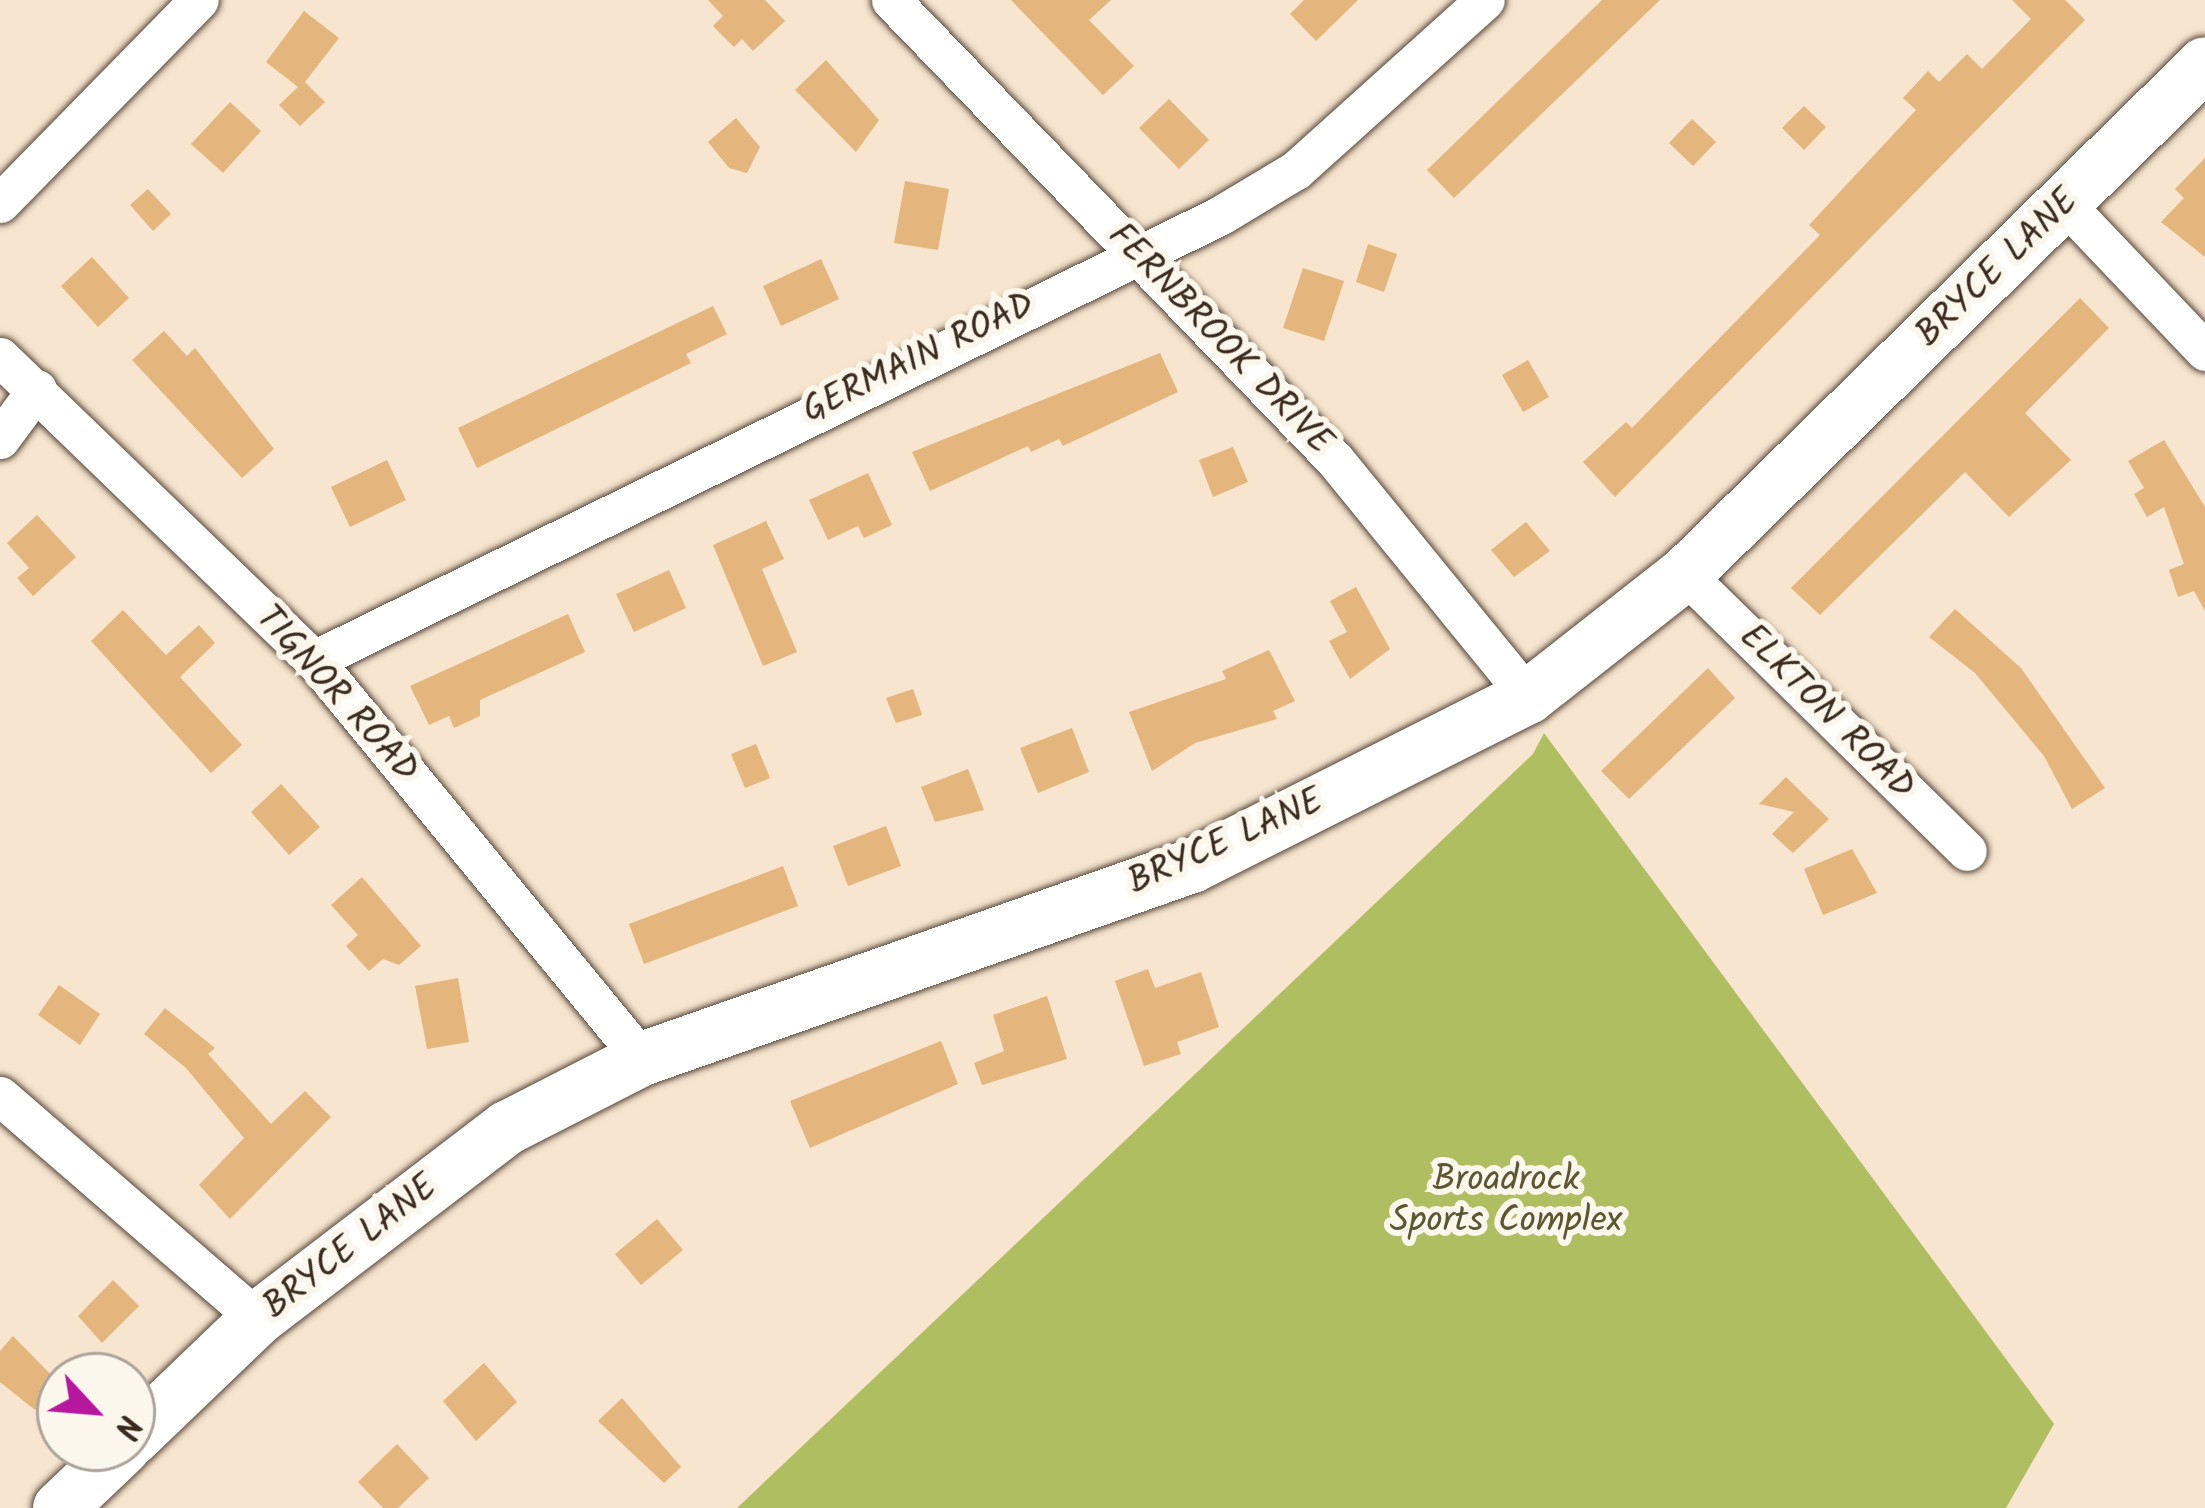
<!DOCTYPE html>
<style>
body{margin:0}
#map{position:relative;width:2205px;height:1508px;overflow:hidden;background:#f7e5cf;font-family:Kalam,sans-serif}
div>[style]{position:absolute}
.green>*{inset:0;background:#aebe61}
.building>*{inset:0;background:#e4b57d}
.roads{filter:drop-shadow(0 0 3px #574639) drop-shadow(0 0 3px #574639)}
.street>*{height:39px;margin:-19.5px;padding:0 19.5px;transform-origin:19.5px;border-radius:19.5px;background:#fff}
.secondary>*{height:54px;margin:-27px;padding:0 27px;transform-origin:27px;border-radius:27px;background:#fff}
span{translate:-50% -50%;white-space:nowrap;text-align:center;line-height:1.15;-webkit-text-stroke:12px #fbf7ec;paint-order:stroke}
.street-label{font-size:36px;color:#3b2a1e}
.park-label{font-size:36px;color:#5e5632}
.north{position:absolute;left:36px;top:1352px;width:120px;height:120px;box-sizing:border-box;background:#fbf7ec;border:3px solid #aea59a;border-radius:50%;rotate:116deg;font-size:33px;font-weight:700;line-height:48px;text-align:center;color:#3b2a1e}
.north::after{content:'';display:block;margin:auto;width:42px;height:54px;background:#b5179e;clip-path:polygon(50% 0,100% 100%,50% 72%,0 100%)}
</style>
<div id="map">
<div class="green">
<div style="clip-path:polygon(1544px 733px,2054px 1424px,2006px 1508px,737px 1508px,1533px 754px)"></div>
</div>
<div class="building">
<div style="clip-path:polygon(708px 0,765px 0,785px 21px,753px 51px,742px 39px,734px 47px,713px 26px,723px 16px)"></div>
<div style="clip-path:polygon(1011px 0,1111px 0,1089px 20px,1134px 66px,1103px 95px)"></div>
<div style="clip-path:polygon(1304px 0,1358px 0,1316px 41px,1290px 14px)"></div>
<div style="clip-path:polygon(1602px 0,1660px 0,1454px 198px,1427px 170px)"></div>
<div style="clip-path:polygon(2012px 0,2065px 0,2085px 20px,1615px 497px,1583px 462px,1626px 422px,1632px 428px,1820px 235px,1809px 225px,1916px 110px,1903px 98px,1928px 71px,1939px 82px,1967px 54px,1982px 69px,2031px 19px)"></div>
<div style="clip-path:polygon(304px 11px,339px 38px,305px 82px,325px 102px,300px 126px,279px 105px,298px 87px,266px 62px)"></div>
<div style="clip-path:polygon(826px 60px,879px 120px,856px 152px,795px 90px)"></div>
<div style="clip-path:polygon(1169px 99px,1209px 140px,1179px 169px,1139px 128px)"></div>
<div style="clip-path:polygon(230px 102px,261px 131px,223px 173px,191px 144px)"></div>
<div style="clip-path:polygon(1804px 106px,1826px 127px,1804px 150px,1782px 128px)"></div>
<div style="clip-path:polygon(736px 118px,760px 147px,747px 173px,729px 168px,708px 142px)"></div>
<div style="clip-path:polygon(1692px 119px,1716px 142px,1693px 166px,1669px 143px)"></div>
<div style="clip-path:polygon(2205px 158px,2205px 257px,2161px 222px,2184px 198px,2175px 189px)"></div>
<div style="clip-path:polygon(905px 181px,949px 189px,938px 250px,894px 243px)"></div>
<div style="clip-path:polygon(148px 189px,171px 214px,153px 231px,130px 205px)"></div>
<div style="clip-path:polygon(1368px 244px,1397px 254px,1384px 292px,1356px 282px)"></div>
<div style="clip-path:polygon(92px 257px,129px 298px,98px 327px,61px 286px)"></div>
<div style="clip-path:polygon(821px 259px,839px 299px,781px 326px,763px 286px)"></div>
<div style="clip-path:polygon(1303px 268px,1344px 281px,1324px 341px,1283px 328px)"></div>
<div style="clip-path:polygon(2080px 298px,2109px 328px,2025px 413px,2071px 460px,2009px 517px,1965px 472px,1820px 615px,1791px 588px)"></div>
<div style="clip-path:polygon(713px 306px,727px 334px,686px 354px,691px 363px,477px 468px,458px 428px)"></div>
<div style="clip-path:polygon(164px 331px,187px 356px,195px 348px,274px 449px,242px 478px,132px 360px)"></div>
<div style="clip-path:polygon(1160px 353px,1178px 392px,1063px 446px,1059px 439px,1031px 452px,1028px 446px,930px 491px,912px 452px)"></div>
<div style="clip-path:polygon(1528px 360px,1549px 397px,1523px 412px,1502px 375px)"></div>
<div style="clip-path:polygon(2164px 440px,2205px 507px,2205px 611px,2194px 591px,2178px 597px,2169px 570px,2184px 564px,2164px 507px,2147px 517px,2134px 494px,2144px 488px,2128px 461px)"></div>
<div style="clip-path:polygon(1233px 447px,1248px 482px,1213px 497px,1199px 460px)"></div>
<div style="clip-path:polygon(387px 460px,406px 500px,350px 527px,331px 487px)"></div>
<div style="clip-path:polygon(868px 473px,892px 525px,864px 538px,858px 526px,828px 540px,809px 500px)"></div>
<div style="clip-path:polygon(37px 515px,76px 557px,33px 596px,17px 578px,29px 568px,7px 543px)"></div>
<div style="clip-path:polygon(766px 521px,784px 559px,762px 569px,797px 652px,763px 666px,713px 545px)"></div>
<div style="clip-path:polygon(1526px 522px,1550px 551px,1514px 577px,1491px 550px)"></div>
<div style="clip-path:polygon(669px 570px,686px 608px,634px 632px,616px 594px)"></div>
<div style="clip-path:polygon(1356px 587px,1390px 649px,1350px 679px,1329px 641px,1347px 632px,1330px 601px)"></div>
<div style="clip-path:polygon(1955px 609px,2021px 668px,2105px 788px,2072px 809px,2044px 756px,1975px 673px,1929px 637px)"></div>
<div style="clip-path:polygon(123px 610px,166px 655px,199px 625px,215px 643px,180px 677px,242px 745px,211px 773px,91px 641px)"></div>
<div style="clip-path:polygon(568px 614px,585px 652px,480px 700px,480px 716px,454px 728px,449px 716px,429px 725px,410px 686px)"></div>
<div style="clip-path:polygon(1269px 650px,1295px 701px,1273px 711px,1277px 719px,1195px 743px,1152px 771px,1129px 712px,1226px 679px,1222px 671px)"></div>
<div style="clip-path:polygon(1708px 668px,1735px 698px,1629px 799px,1601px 771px)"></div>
<div style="clip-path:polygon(913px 689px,922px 715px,896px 723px,886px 698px)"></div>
<div style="clip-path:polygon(1072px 728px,1089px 772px,1038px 793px,1020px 748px)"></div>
<div style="clip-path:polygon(756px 744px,770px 778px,745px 788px,731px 754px)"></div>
<div style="clip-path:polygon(968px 769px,984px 810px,935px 822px,921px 787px)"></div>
<div style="clip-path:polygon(1786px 777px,1829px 819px,1793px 853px,1772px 834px,1794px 812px,1759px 804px)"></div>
<div style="clip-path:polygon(281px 784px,320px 827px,289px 855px,251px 812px)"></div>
<div style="clip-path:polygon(886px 826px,901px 866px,848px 886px,833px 846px)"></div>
<div style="clip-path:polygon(1852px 849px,1877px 893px,1823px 915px,1804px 869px)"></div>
<div style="clip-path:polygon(783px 866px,798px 906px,644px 964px,629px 924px)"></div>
<div style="clip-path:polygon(362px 877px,421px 946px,399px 965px,383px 959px,369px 971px,346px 946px,358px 935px,331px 905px)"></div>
<div style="clip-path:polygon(1148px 969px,1155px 988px,1201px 972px,1219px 1027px,1177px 1042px,1181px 1054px,1144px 1066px,1115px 981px)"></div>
<div style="clip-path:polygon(458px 978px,469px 1042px,427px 1049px,415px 986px)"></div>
<div style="clip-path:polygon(59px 985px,100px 1014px,80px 1045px,38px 1015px)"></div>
<div style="clip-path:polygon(1047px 996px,1067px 1059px,982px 1085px,974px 1063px,1004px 1051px,993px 1015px)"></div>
<div style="clip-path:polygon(165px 1008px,215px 1048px,208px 1054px,271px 1124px,305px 1091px,331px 1117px,230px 1219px,199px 1185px,244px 1138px,186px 1068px,144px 1034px)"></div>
<div style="clip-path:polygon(941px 1041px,958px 1084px,810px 1148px,790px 1101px)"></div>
<div style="clip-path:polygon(657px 1219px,683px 1250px,641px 1285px,615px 1254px)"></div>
<div style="clip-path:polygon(113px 1280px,139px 1306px,102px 1343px,78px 1316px)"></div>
<div style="clip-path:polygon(13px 1336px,60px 1384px,35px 1410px,0 1382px,0 1351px)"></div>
<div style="clip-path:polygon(484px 1363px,517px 1402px,476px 1441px,443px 1401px)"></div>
<div style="clip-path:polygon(622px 1398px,681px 1467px,664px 1483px,598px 1421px)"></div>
<div style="clip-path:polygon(397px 1444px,429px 1478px,398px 1508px,383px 1508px,358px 1482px)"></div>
</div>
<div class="roads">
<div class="street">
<div style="left:891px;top:0;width:639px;rotate:46.01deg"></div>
<div style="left:1335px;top:460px;width:306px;rotate:50.8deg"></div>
<div style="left:0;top:203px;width:284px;rotate:-45.6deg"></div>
<div style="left:2065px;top:204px;width:203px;rotate:46.4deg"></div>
<div style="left:0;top:357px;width:436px;rotate:44deg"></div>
<div style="left:314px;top:660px;width:517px;rotate:50.58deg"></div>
<div style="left:0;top:439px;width:62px;rotate:-53.5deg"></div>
<div style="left:1685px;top:574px;width:395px;rotate:44.5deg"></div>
<div style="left:314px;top:660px;width:1010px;rotate:-26.13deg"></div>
<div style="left:1221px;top:215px;width:87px;rotate:-31deg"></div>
<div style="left:1296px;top:170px;width:254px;rotate:-42deg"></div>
<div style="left:0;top:1096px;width:340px;rotate:40.9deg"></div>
</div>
<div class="secondary">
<div style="left:132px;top:1439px;width:173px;rotate:-43.8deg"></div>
<div style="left:257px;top:1319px;width:315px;rotate:-37.4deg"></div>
<div style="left:507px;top:1128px;width:152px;rotate:-27.1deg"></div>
<div style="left:642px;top:1059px;width:583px;rotate:-19.34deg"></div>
<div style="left:1192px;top:866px;width:376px;rotate:-26.7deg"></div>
<div style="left:1528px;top:697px;width:199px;rotate:-38.1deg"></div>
<div style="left:1685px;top:574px;width:728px;rotate:-44.44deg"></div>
<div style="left:60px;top:1508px;width:87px;rotate:-43.6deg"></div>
</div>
</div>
<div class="street-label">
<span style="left:1998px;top:269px;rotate:-44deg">BRYCE LANE</span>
<span style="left:1219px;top:340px;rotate:46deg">FERNBROOK DRIVE</span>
<span style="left:919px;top:359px;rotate:-26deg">GERMAIN ROAD</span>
<span style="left:336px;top:695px;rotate:48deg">TIGNOR ROAD</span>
<span style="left:1826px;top:713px;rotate:45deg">ELKTON ROAD</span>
<span style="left:1226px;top:843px;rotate:-24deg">BRYCE LANE</span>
<span style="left:351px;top:1248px;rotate:-38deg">BRYCE LANE</span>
</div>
<div class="park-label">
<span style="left:1506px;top:1201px">Broadrock<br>Sports Complex</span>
</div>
<div class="north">N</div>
</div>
